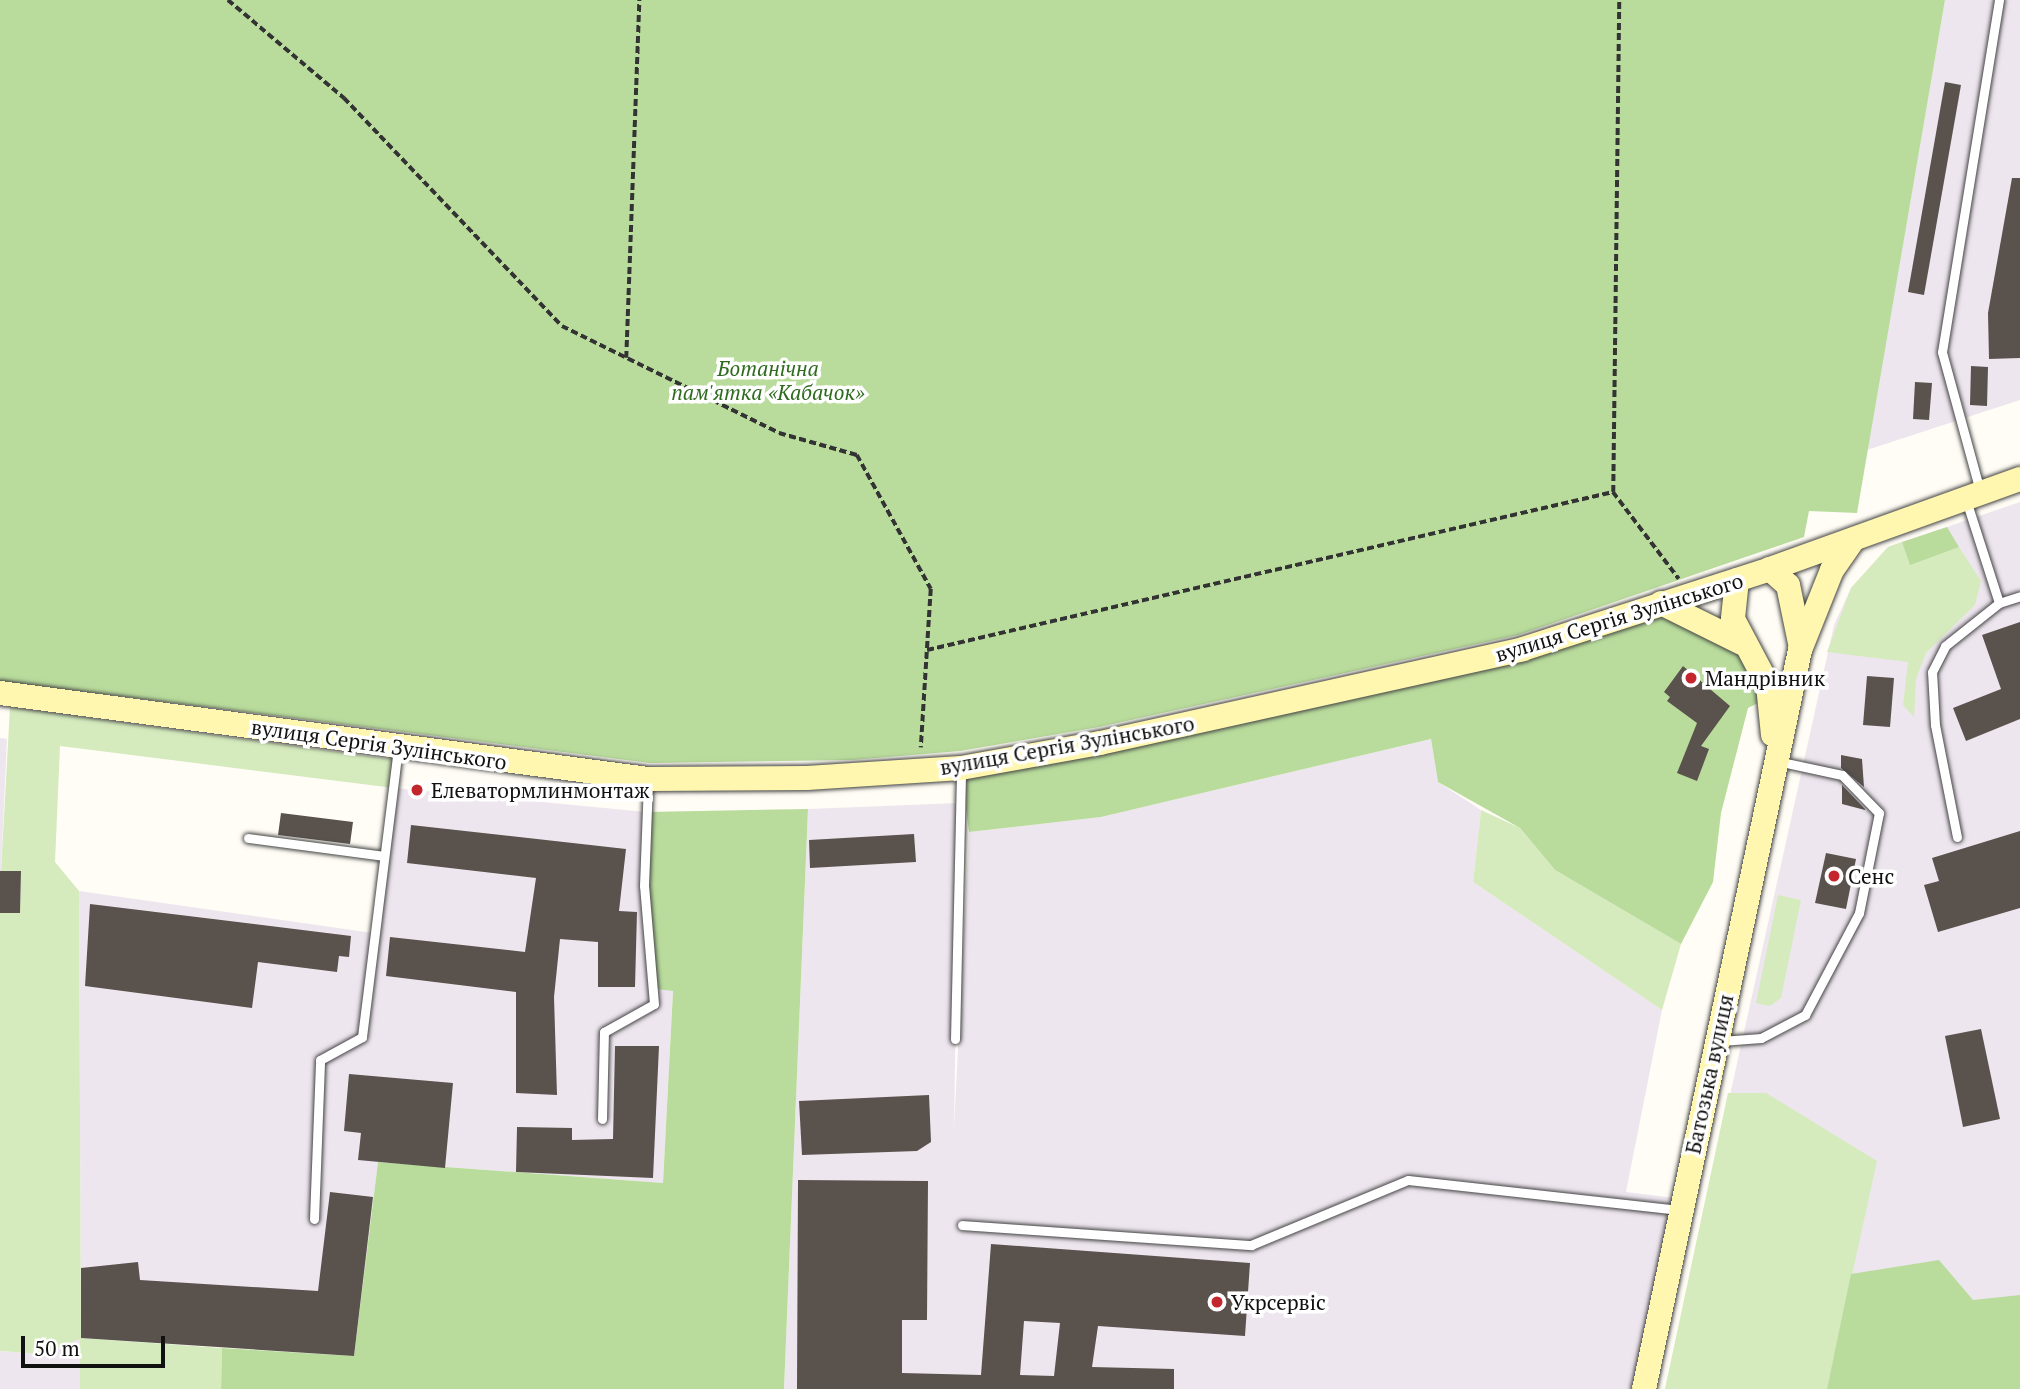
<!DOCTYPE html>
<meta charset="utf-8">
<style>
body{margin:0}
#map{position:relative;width:2020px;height:1389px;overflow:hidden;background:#fffdf5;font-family:"PT Serif",serif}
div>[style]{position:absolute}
.industrial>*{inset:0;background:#eee6ef}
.green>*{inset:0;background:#d5ebbd}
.forest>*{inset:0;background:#b9dc9c}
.building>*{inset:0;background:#5a524d}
.path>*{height:3.5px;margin-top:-1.75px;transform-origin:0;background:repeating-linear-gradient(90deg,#333 0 7px,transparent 0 10.5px)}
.roads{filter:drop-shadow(0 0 2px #444) drop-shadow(0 0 2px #444)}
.lane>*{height:9px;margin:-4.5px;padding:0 4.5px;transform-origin:4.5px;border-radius:4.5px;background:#fff}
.secondary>*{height:24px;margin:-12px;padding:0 12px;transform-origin:12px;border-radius:12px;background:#fff6b0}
.dots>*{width:19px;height:19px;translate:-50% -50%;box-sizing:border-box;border:4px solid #fff;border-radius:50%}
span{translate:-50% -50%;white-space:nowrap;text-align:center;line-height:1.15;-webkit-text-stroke:7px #fff;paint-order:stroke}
.park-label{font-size:21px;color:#2f6b1f;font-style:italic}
.street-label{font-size:21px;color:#111}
.poi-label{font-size:21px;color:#111}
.left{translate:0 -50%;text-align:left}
.scale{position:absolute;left:21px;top:1336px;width:144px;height:32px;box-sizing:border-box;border:4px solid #111;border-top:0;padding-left:9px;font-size:21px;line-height:24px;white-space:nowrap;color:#111;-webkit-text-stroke:5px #fff;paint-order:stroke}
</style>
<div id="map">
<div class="industrial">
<div style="clip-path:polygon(1945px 0,2020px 0,2020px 400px,1867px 450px)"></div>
<div style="clip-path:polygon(2020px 502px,2020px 1389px,1665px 1389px,1834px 625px,1851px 588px,1888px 547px)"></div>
<div style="clip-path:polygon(0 738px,7px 739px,1px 870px,21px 871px,20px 913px,1px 913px,0 942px)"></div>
<div style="clip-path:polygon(1431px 739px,1438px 782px,1481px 810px,1473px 882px,1662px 1010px,1626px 1192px,1683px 1199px,1644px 1389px,784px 1389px,808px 809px,959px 803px,954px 1128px,969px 832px,1101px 817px)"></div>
<div style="clip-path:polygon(394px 788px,646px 812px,656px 989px,673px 990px,663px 1183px,378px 1162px,354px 1356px,81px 1338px,80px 1389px,0 1389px,0 1351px,43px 1354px,81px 1338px,79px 891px,373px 933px)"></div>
</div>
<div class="green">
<div style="clip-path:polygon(1902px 542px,1910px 564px,1959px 547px,1981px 581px,1975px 605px,1926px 653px,1916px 679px,1914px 717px,1903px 705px,1908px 662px,1827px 652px,1851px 588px,1888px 547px)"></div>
<div style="clip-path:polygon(10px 707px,397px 760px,394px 788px,60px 746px,55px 862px,79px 891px,81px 1338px,222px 1348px,221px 1389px,80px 1389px,80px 1339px,43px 1354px,0 1351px,0 913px,20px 913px,21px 872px,1px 871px)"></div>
<div style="clip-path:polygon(1481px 810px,1520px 828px,1555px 870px,1681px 944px,1662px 1010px,1473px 882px)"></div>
<div style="clip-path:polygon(1778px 895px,1801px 900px,1781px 998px,1770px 1006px,1756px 1003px)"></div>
<div style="clip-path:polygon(1728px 1093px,1766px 1093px,1877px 1161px,1827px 1389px,1665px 1389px)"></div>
</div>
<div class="forest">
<div style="clip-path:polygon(0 0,1945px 0,1857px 513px,1809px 511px,1804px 537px,1518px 635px,1099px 727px,960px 751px,852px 760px,650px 763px,0 681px)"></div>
<div style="clip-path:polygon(1947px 527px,1959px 547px,1910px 565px,1902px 542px)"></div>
<div style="clip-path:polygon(1661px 603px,1742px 643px,1760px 702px,1748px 708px,1721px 813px,1713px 882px,1681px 944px,1555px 870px,1520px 828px,1438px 782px,1431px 739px,1101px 817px,969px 832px,961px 768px,1100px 743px)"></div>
<div style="clip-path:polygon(808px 809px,784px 1389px,221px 1389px,222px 1348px,354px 1356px,378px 1162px,663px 1183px,673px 991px,656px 989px,644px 886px,646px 812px)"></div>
<div style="clip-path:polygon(1939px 1260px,1973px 1300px,2020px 1295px,2020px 1389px,1827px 1389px,1851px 1274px)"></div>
</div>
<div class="building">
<div style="clip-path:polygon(1945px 82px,1961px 85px,1924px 295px,1908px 292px)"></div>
<div style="clip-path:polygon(2012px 178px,2020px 178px,2020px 358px,1989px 359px,1988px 313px)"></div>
<div style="clip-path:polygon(1971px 366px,1988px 367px,1987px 406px,1970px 405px)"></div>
<div style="clip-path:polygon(1915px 382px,1932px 383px,1929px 420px,1913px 419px)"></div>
<div style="clip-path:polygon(2020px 622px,2020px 719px,1966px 741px,1953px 708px,2001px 689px,1982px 635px)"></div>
<div style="clip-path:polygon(1683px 666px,1730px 706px,1701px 746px,1709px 749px,1697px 781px,1677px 773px,1697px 723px,1667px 701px,1670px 697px,1664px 692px)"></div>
<div style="clip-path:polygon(1867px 676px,1894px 678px,1890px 727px,1863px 725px)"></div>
<div style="clip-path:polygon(1841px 755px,1862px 759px,1864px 787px,1841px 768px)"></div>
<div style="clip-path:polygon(1842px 785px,1865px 809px,1865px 810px,1842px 804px)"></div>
<div style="clip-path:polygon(281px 813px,353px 822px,350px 844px,278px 835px)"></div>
<div style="clip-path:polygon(411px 825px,626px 849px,619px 911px,637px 912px,635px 987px,598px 987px,598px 942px,560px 939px,554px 997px,557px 1095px,516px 1093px,516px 992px,386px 976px,390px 937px,525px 952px,536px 878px,407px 863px)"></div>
<div style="clip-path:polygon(2020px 831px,2020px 908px,1938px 932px,1924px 885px,1939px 881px,1932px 858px)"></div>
<div style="clip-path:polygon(914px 834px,916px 862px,810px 868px,809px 840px)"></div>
<div style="clip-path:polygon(1826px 853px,1856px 859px,1846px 909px,1815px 903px)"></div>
<div style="clip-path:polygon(0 871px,21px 871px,20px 913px,0 913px)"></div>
<div style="clip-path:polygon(90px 904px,351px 936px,349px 957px,339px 956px,337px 972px,258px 962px,252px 1008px,85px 986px)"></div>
<div style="clip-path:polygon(1981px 1029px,2000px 1119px,1963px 1127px,1945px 1036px)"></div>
<div style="clip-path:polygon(615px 1046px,659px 1046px,653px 1178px,516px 1172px,517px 1127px,572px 1128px,572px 1140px,613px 1139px)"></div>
<div style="clip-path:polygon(349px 1074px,453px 1083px,445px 1168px,358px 1160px,361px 1133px,344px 1131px)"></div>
<div style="clip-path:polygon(929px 1095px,931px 1142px,917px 1151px,802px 1155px,799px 1101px)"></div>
<div style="clip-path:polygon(evenodd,798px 1180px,928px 1181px,927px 1320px,902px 1320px,902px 1373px,981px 1375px,991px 1244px,1250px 1263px,1245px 1336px,1098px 1326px,1092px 1367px,1174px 1369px,1174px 1389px,797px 1389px,798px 1180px,1024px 1321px,1060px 1323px,1054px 1376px,1020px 1375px,1024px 1321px)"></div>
<div style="clip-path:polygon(330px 1192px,373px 1197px,354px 1356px,81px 1338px,81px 1268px,138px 1262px,140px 1280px,318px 1291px)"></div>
</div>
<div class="path">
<div style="left:228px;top:0;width:152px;rotate:40.2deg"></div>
<div style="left:344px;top:98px;width:315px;rotate:46.3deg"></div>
<div style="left:562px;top:326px;width:242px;rotate:26.2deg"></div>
<div style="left:779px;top:433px;width:81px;rotate:15.8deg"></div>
<div style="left:857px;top:455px;width:153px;rotate:61.1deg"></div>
<div style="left:931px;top:589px;width:159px;rotate:93.6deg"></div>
<div style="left:626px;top:358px;width:358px;rotate:-87.9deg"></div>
<div style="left:1613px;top:492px;width:492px;rotate:-89.3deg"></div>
<div style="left:927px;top:650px;width:704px;rotate:-12.97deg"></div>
<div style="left:1613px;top:492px;width:109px;rotate:52.8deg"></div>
</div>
<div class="roads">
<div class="lane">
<div style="left:1980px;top:491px;width:144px;rotate:-105.3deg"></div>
<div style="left:1942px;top:352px;width:357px;rotate:-80.8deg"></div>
<div style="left:1966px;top:500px;width:108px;rotate:72.2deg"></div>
<div style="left:1957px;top:837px;width:114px;rotate:-101.1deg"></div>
<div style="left:1935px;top:725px;width:53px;rotate:-93.2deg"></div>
<div style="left:1932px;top:672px;width:29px;rotate:-63deg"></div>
<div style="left:1945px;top:646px;width:69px;rotate:-38.5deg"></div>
<div style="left:1999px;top:603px;width:22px;rotate:-18deg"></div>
<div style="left:248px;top:838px;width:137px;rotate:7.5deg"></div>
<div style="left:955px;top:1039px;width:270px;rotate:-88.7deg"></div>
<div style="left:1721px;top:1041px;width:40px;rotate:-4.3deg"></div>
<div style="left:1761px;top:1038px;width:50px;rotate:-27.6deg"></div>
<div style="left:1805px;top:1015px;width:115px;rotate:-62.1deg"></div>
<div style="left:1859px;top:913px;width:102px;rotate:-78.7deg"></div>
<div style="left:1879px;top:813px;width:53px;rotate:-134.2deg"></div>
<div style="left:1842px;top:775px;width:66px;rotate:-167.8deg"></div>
<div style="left:602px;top:1119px;width:87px;rotate:-88.7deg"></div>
<div style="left:604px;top:1032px;width:57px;rotate:-29.2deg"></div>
<div style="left:654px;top:1004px;width:118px;rotate:-94.8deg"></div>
<div style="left:644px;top:886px;width:106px;rotate:-87.8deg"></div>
<div style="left:314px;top:1219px;width:159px;rotate:-87.8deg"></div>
<div style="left:320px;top:1060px;width:48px;rotate:-28.7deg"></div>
<div style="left:362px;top:1037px;width:290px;rotate:-82.9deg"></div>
<div style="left:962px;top:1225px;width:290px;rotate:4deg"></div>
<div style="left:1251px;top:1245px;width:170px;rotate:-22.5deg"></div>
<div style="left:1408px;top:1180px;width:273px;rotate:6.3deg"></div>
</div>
<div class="secondary">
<div style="left:1770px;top:569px;width:24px;rotate:42deg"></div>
<div style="left:1788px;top:585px;width:59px;rotate:78.3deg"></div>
<div style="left:1737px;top:580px;width:39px;rotate:96deg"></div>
<div style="left:1733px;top:619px;width:75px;rotate:62.1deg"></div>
<div style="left:1768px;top:685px;width:50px;rotate:84.3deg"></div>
<div style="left:1661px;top:603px;width:90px;rotate:26.3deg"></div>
<div style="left:0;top:693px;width:654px;rotate:7.56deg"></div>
<div style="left:648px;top:779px;width:159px;rotate:-0.4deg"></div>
<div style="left:807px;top:778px;width:154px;rotate:-3.7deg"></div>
<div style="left:961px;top:768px;width:141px;rotate:-10.2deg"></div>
<div style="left:1100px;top:743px;width:433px;rotate:-12.5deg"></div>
<div style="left:1523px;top:649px;width:260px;rotate:-17.9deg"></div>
<div style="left:1770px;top:569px;width:266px;rotate:-19.8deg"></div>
<div style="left:1644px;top:1389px;width:755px;rotate:-78.08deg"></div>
<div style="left:1800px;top:650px;width:86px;rotate:-68.2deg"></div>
<div style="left:1832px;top:570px;width:37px;rotate:-55deg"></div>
</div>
</div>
<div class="dots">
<div style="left:1691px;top:678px;background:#c4262e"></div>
<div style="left:417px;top:790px;background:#c4262e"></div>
<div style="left:1834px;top:876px;background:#c4262e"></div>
<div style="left:1217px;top:1302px;background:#c4262e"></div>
</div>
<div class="park-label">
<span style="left:768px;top:380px">Ботанічна<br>пам'ятка «Кабачок»</span>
</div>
<div class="street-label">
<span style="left:1619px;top:617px;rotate:-17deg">вулиця Сергія Зулінського</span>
<span style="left:379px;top:744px;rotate:8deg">вулиця Сергія Зулінського</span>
<span style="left:1067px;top:745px;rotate:-10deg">вулиця Сергія Зулінського</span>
<span style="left:1709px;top:1074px;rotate:-78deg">Батозька вулиця</span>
</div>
<div class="poi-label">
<span class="left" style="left:1705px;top:678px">Мандрівник</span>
<span class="left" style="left:431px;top:790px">Елеватормлинмонтаж</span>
<span class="left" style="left:1848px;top:876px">Сенс</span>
<span class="left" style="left:1231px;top:1302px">Укрсервіс</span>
</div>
<div class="scale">50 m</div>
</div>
